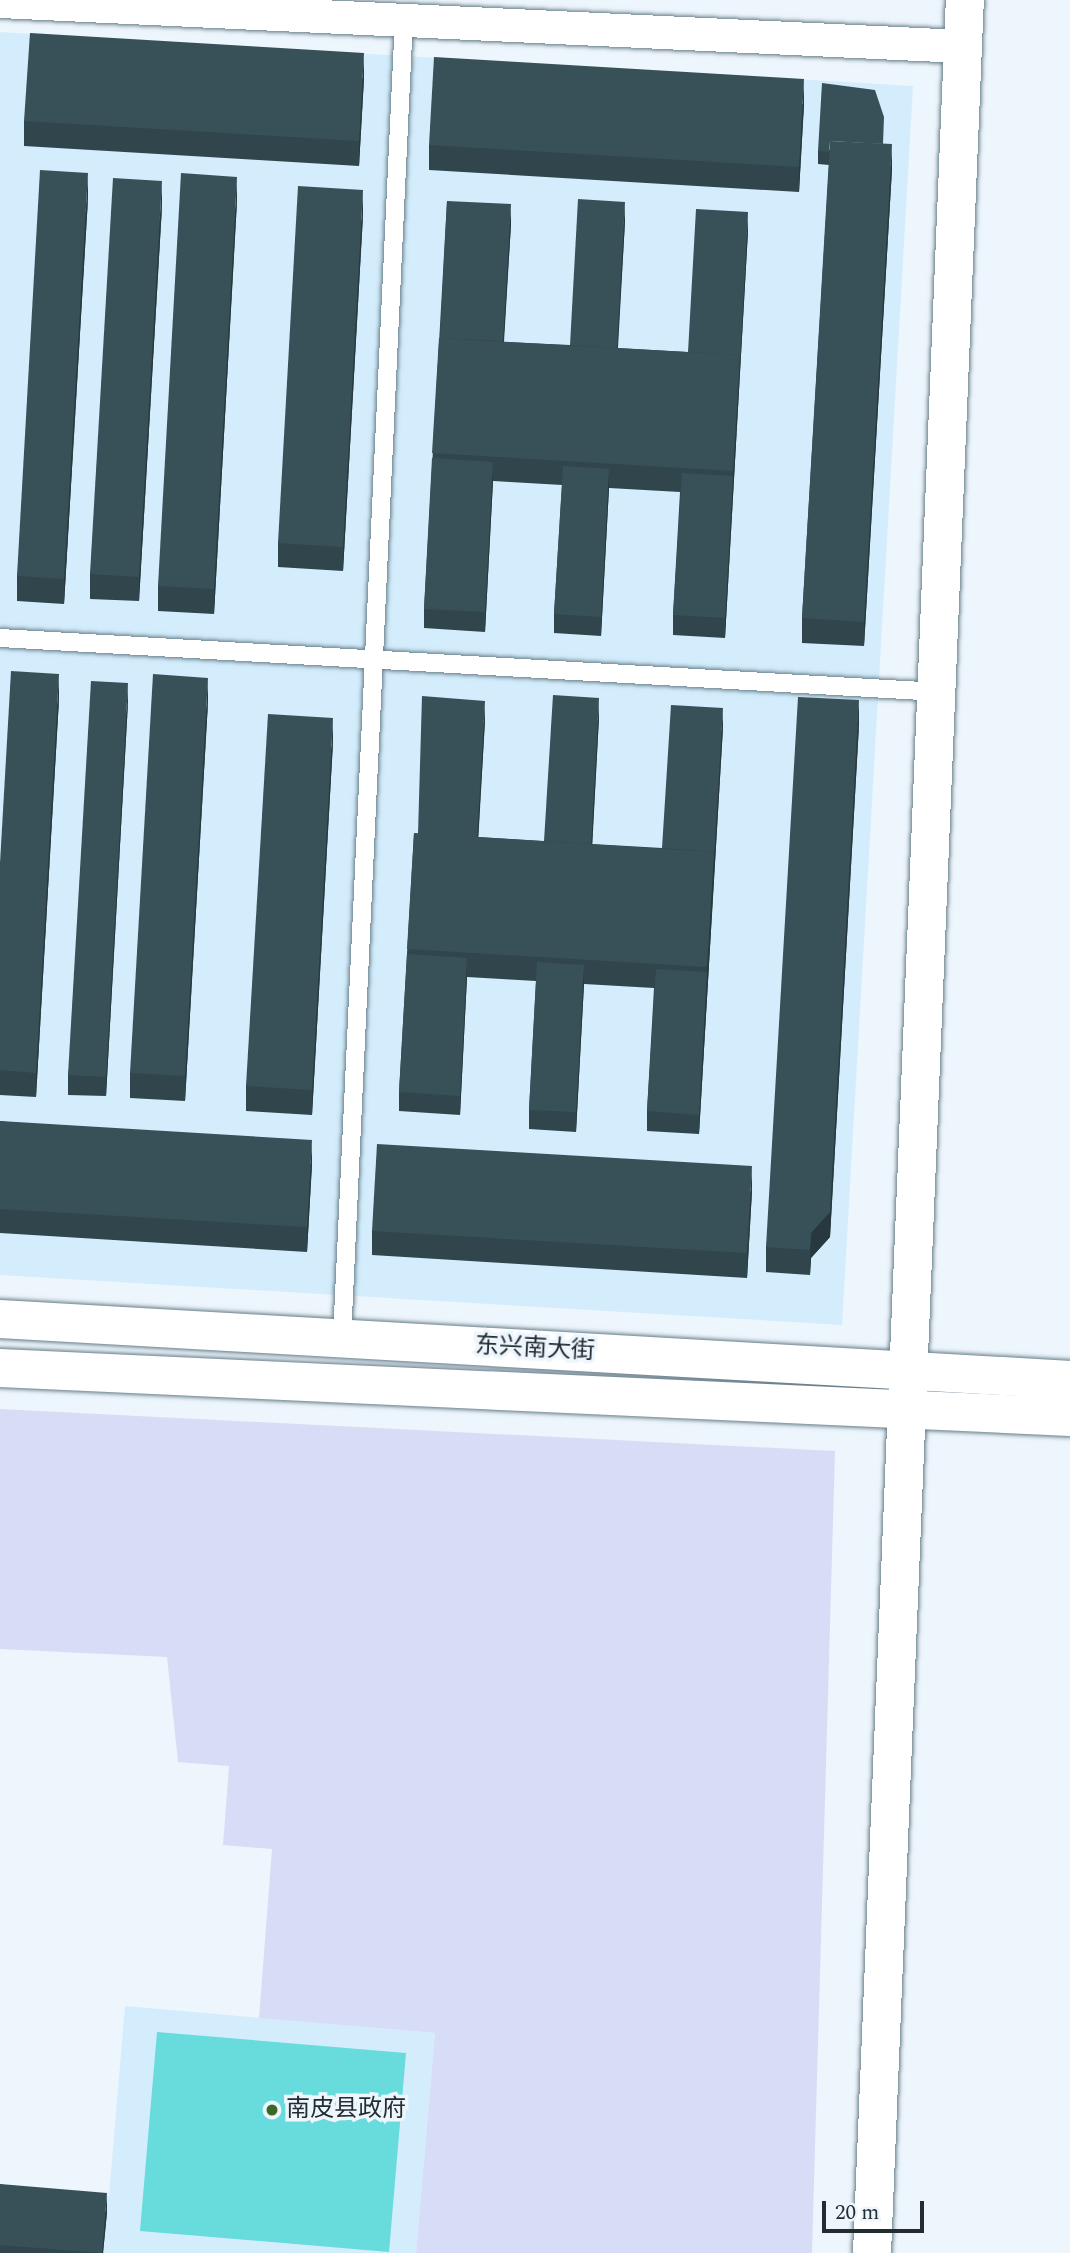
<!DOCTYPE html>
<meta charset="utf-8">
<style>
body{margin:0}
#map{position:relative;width:1070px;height:2253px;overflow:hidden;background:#edf6fc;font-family:Spectral,"Noto Sans SC",serif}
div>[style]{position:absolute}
.built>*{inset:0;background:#d4edfc}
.green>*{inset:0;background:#d8ddf7}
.water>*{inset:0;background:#68dbdc}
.roads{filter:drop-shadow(0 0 2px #687e8b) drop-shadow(0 0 2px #687e8b)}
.lane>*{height:18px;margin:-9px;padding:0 9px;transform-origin:9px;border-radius:9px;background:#fff}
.street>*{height:33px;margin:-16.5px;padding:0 16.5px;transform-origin:16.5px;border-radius:16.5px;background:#fff}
.secondary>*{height:38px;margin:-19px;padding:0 19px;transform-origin:19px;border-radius:19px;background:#fff}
.wall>*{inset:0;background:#30464c}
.shaded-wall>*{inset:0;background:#27393e}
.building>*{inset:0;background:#385158}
.dots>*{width:19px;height:19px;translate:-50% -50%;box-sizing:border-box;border:4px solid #edf6fc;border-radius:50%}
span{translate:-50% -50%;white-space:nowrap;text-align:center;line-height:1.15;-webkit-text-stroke:7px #edf6fc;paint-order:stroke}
.street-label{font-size:24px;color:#232c31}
.poi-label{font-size:24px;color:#232c31}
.left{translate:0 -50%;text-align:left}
.scale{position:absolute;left:822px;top:2201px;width:102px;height:32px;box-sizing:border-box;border:4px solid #232c31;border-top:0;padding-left:9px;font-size:21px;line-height:24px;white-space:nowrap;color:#232c31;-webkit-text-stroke:5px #edf6fc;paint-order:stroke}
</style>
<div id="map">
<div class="built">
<div style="clip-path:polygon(0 32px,913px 86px,842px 1325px,0 1275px)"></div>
<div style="clip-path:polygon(125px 2006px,435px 2033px,416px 2253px,0 2253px,0 2187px,109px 2196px)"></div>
</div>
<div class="green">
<div style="clip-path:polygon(0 1409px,835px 1451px,812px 2253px,416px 2253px,435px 2033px,259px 2018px,272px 1849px,223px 1845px,229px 1766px,178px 1762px,167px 1657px,0 1649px)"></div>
</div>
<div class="water">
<div style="clip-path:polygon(157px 2032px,406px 2053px,389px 2252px,140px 2231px)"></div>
</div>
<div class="roads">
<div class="lane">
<div style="left:0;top:638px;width:942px;rotate:3.29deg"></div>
<div style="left:342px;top:1338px;width:1319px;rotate:-87.31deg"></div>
</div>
<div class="street">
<div style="left:0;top:1px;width:964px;rotate:2.68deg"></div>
</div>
<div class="secondary">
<div style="left:0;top:1319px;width:1072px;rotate:3.26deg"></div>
<div style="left:0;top:1368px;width:1071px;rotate:2.62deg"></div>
<div style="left:872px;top:2253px;width:2255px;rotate:-87.64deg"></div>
</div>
</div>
<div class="wall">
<div style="clip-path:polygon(364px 78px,359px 166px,24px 146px,24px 121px)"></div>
<div style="clip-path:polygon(804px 104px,799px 192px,429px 170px,429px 145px)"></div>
<div style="clip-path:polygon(883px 144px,892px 169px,864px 646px,802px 643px,802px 618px,829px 165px,818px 164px,818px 151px)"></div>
<div style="clip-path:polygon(88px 198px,64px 604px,17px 601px,17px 576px)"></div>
<div style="clip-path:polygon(237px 201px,214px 614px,158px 611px,158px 586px)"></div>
<div style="clip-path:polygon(447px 201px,511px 224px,504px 342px,570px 345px,625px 221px,618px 348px,688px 352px,748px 231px,725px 638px,673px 635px,673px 615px,680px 492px,609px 488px,601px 636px,554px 633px,554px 614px,562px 485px,493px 481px,485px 632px,424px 628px,424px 609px)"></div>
<div style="clip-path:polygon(162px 206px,139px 601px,90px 599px,90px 574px)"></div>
<div style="clip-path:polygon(363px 215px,343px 571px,278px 567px,278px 543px)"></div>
<div style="clip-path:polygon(59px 699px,36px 1097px,0 1095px,0 863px)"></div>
<div style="clip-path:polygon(128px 702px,106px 1096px,68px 1095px,68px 1075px)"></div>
<div style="clip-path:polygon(208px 702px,185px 1101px,130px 1098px,130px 1073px)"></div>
<div style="clip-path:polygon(599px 717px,592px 844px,662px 848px,723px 727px,699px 1134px,647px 1131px,647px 1111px,654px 988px,584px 984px,576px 1132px,529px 1129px,529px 1110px,536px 981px,467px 977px,460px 1115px,399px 1111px,399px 1092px,414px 833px,418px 834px,485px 720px,478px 837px,544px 841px)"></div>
<div style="clip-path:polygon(859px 725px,830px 1237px,811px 1258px,810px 1275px,766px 1272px,766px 1247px)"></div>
<div style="clip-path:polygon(333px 742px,312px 1115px,246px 1111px,246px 1086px)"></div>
<div style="clip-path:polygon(0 1121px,312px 1164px,307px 1252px,0 1233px)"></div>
<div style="clip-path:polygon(752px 1191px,747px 1278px,372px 1255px,372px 1231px)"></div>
<div style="clip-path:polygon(0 2184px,107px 2212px,103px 2253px,0 2253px)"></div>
</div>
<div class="shaded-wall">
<div style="clip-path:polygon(364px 53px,364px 78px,359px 166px,359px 141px)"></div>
<div style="clip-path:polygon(804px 79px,804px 104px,799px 192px,799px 167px)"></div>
<div style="clip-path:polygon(892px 144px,892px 169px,864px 646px,864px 622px)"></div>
<div style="clip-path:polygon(88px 173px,88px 198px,64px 604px,64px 579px)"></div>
<div style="clip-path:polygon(237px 177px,237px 201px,214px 614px,214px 589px)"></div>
<div style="clip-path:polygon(162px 181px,162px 206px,139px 601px,139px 577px)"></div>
<div style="clip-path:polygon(363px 190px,363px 215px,343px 571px,343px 547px)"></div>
<div style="clip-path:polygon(625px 202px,625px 221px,616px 373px,616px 353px)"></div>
<div style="clip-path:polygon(511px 204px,511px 224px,502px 366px,502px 347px)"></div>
<div style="clip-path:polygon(748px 212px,748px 231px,725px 638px,725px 618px)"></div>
<div style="clip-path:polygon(493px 462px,493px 481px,485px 632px,485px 612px)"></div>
<div style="clip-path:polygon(609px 469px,609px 488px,601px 636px,601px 617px)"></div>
<div style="clip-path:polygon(59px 674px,59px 699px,36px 1097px,36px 1073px)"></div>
<div style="clip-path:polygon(208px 678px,208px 702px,185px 1101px,185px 1076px)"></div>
<div style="clip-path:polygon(128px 683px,128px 702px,106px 1096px,106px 1077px)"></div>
<div style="clip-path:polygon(599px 698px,599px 717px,591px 869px,591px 849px)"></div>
<div style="clip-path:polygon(859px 700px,859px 725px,830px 1237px,811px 1258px,810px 1275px,810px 1250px)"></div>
<div style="clip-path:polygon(485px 701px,485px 720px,477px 862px,477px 843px)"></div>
<div style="clip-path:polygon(723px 708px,723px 727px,699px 1134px,699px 1115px,707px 967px)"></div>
<div style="clip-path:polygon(333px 718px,333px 742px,312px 1115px,312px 1090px)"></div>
<div style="clip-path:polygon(467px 958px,467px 977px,460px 1115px,460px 1096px)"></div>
<div style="clip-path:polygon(584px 965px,584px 984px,576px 1132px,576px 1112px)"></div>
<div style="clip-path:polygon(312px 1140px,312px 1164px,307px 1252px,307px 1227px)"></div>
<div style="clip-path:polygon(752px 1166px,752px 1191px,747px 1278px,747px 1253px)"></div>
<div style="clip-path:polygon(107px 2193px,107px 2212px,103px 2253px,102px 2253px)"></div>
</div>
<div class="building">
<div style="clip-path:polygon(30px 33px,364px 53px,359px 141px,24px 121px)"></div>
<div style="clip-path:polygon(434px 57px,804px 79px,799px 167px,429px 145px)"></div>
<div style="clip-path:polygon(822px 83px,875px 90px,884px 117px,883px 144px,830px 141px,829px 152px,818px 151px)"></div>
<div style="clip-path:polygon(830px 141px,892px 144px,864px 622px,802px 618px)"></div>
<div style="clip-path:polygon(40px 170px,88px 173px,64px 579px,17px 576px)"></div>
<div style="clip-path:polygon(181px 173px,237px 177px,214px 589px,158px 586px)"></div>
<div style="clip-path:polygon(113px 178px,162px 181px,139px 577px,90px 574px)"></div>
<div style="clip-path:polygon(298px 186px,363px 190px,343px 547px,278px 543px)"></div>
<div style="clip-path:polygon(578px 199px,625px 202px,617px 348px,570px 345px)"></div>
<div style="clip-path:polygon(447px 201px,511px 204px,503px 341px,440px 338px)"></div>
<div style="clip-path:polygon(696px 209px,748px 212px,740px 361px,740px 355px,688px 352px)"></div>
<div style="clip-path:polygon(439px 338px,740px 355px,733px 471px,432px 453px)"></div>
<div style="clip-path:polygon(432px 458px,493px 462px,485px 612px,424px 609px)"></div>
<div style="clip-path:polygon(563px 466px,609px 469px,601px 617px,554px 614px)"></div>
<div style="clip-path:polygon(682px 473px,733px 476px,725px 618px,673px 615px)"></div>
<div style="clip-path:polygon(11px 671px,59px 674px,36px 1073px,0 1070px,0 863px)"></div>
<div style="clip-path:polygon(153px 674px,208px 678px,185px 1076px,130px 1073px)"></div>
<div style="clip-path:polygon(91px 681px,128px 683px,106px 1077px,68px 1075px)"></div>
<div style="clip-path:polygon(553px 695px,599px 698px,591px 844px,544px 841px)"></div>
<div style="clip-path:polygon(422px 696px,485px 701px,477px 837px,418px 834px)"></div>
<div style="clip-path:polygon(798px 697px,859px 700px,830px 1212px,811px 1233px,810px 1250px,766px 1247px)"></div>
<div style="clip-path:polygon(671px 705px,723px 708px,714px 857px,714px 852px,662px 848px)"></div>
<div style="clip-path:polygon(268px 714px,333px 718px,312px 1090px,246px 1086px)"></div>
<div style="clip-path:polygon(414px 833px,714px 852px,707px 967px,407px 949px)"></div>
<div style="clip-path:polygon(407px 954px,467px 958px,460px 1096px,399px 1092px)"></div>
<div style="clip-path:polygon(537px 962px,584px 965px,576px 1112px,529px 1110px)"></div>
<div style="clip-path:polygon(656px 969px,707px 972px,699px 1115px,647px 1111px)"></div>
<div style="clip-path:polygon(0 1121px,312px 1140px,307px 1227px,0 1209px)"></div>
<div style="clip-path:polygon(377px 1144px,752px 1166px,747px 1253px,372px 1231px)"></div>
<div style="clip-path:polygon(0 2184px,107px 2193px,102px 2253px,0 2245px)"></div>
</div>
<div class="dots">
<div style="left:272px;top:2110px;background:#3c6826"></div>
</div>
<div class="street-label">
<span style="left:535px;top:1349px;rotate:3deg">东兴南大街</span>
</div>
<div class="poi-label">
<span class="left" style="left:286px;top:2110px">南皮县政府</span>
</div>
<div class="scale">20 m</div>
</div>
